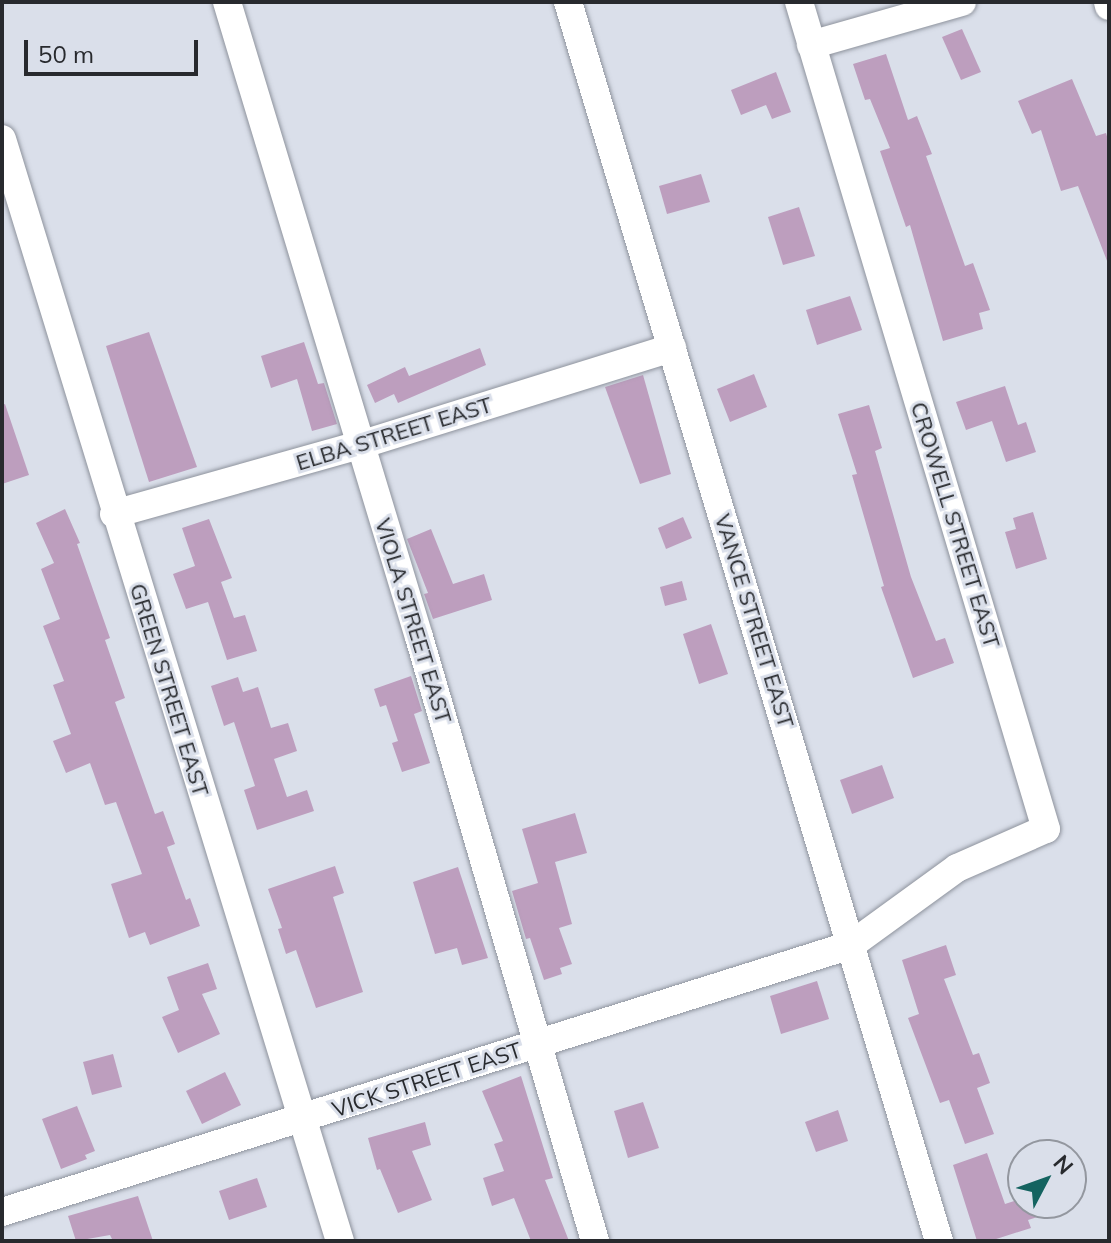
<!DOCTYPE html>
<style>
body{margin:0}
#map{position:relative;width:1111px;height:1243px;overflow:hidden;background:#dadfea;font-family:Mulish,sans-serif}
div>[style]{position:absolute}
.building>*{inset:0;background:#bd9ebe}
.roads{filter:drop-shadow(0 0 2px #8e939d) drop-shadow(0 0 2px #8e939d)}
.street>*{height:28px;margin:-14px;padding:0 14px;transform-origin:14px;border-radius:14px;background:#fff}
span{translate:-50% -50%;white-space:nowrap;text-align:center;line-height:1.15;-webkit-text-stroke:6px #dadfea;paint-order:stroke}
.street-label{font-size:22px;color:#282a2e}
.frame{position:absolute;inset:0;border:4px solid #282a2e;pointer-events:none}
.north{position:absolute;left:1007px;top:1139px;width:80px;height:80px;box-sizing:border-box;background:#dadfea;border:2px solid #93979f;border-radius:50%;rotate:49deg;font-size:22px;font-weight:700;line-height:32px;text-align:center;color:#282a2e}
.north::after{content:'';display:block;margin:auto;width:28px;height:36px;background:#146360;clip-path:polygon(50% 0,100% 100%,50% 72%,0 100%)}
.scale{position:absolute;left:24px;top:40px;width:174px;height:36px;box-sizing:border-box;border:4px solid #282a2e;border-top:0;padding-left:10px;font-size:24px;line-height:28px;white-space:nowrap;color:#282a2e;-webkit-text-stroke:6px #dadfea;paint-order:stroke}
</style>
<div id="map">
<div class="building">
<div style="clip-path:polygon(962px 29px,981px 72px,961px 80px,942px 37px)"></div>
<div style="clip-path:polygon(886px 54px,908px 120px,917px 116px,932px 154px,926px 156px,965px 266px,973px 263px,990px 310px,979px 313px,983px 329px,943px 341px,910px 225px,906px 227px,880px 151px,890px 148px,870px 99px,865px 100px,853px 64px)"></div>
<div style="clip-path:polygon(776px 72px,791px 112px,772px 119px,766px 105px,741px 115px,731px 90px)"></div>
<div style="clip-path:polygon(1072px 79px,1096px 136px,1106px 133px,1109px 143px,1109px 266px,1078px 186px,1061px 191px,1041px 130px,1032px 134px,1018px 101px)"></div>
<div style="clip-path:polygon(701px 174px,710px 202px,667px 214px,659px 186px)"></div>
<div style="clip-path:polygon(799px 207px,815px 256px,783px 265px,768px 217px)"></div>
<div style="clip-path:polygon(850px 296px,862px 330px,817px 345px,806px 310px)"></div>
<div style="clip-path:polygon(149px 332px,197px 467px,149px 482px,106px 346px)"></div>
<div style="clip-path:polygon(304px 342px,318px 384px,324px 383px,337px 424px,312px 431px,297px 379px,271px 388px,261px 356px)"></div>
<div style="clip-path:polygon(480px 348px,486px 365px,398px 403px,394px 394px,375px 403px,367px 385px,405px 367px,409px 376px)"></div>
<div style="clip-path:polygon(754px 374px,767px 407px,730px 422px,717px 389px)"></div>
<div style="clip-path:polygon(643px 375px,671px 474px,640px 484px,605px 387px)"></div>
<div style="clip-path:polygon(1005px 386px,1018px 425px,1026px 422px,1036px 452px,1006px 462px,992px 421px,966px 430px,956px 402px)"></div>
<div style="clip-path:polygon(5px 404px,29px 475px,2px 484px,2px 405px)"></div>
<div style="clip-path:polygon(869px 405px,882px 448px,875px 451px,911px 577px,936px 641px,945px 638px,954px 663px,913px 678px,881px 587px,884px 586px,852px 475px,857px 474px,838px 414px)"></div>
<div style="clip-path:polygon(65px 509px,80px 543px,77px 544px,110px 638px,105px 640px,125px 698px,115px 702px,155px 814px,163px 811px,175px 844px,167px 847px,186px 900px,190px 898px,200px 926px,150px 945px,145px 932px,129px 938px,111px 884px,142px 874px,116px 802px,105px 805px,90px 763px,66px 773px,53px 741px,71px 734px,53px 685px,64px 681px,43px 626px,60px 619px,41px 569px,54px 563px,36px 523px)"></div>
<div style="clip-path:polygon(1033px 512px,1047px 559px,1016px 569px,1005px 532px,1016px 529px,1013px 518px)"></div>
<div style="clip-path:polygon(683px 517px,692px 538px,666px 549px,658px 528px)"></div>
<div style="clip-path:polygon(209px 519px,232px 578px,221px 582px,234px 618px,245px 615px,257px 651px,227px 660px,208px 602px,186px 609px,173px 574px,195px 566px,182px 528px)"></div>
<div style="clip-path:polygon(431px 529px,453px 584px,484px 574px,492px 600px,433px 619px,424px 594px,428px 593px,407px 539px)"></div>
<div style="clip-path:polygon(682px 581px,687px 600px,665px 606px,660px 587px)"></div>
<div style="clip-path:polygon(711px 624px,728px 674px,699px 684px,683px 634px)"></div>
<div style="clip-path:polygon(411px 676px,422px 711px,414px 714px,430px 763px,402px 772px,392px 743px,398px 741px,386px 705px,380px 707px,374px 689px)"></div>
<div style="clip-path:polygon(238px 677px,243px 692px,258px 687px,271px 728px,288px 723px,297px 751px,274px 759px,287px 797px,307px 790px,314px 811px,257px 830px,244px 790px,255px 786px,234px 722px,224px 726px,211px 686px)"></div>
<div style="clip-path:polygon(882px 765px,894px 798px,852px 814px,840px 780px)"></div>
<div style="clip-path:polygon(575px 813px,587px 853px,555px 862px,572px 924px,559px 928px,572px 964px,560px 968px,562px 974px,544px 980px,530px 938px,526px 939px,512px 891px,538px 883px,522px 829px)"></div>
<div style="clip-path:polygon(335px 866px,344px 893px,333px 897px,363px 992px,316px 1008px,296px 950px,286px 954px,278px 929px,282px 928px,268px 889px)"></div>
<div style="clip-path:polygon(458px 867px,488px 958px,462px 965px,457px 948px,435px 954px,413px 882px)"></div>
<div style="clip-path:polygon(946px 945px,956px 975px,944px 979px,973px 1055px,979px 1053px,990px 1083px,977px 1088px,994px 1134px,965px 1144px,949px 1100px,940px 1103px,908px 1018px,919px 1014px,902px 960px)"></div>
<div style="clip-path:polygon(208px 963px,217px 989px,202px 994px,220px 1034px,178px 1053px,162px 1017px,179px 1010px,167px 977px)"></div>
<div style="clip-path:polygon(817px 981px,829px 1019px,781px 1034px,770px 996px)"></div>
<div style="clip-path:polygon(113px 1054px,122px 1087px,92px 1095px,83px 1062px)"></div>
<div style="clip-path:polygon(225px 1072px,241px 1105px,202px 1124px,186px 1091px)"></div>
<div style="clip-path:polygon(521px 1076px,553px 1178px,545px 1180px,569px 1241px,531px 1241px,514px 1198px,492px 1206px,483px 1178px,504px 1171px,494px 1144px,503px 1141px,482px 1091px)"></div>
<div style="clip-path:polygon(643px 1102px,659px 1148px,628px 1158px,614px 1111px)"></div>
<div style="clip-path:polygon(77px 1106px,95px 1151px,85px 1155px,87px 1159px,61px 1169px,42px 1119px)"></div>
<div style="clip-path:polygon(838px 1110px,848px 1141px,816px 1152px,805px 1122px)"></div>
<div style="clip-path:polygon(425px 1122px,431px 1145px,412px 1151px,432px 1200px,398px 1213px,380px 1169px,377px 1170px,368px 1138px)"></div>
<div style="clip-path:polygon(987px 1153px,1005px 1204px,1023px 1198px,1023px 1203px,1068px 1203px,1069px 1207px,1028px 1220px,1031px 1228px,990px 1241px,977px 1241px,953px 1165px)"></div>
<div style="clip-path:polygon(257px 1178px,267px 1207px,229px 1220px,219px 1191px)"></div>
<div style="clip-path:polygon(138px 1196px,153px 1241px,113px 1241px,110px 1235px,76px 1241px,68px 1216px)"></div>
</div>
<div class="roads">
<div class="street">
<div style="left:227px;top:2px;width:663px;rotate:73.18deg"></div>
<div style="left:419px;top:637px;width:629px;rotate:73.75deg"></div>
<div style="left:568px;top:2px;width:1293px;rotate:73.33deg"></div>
<div style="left:1108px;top:2px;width:4px;rotate:76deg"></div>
<div style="left:811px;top:45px;width:157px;rotate:-15.9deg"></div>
<div style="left:2px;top:139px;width:1153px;rotate:72.95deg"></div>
<div style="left:114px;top:514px;width:255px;rotate:-15.7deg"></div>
<div style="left:360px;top:445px;width:327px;rotate:-17.3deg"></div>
<div style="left:2px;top:1212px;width:890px;rotate:-17.46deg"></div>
<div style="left:851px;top:945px;width:131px;rotate:-36deg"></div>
<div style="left:957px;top:868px;width:97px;rotate:-23.7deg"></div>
<div style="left:1046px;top:829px;width:863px;rotate:-106.63deg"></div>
</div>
</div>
<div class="street-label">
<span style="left:394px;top:434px;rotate:-17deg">ELBA STREET EAST</span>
<span style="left:955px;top:525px;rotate:73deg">CROWELL STREET EAST</span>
<span style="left:413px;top:621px;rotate:73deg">VIOLA STREET EAST</span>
<span style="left:754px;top:621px;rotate:73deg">VANCE STREET EAST</span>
<span style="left:169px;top:690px;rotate:73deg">GREEN STREET EAST</span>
<span style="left:427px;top:1080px;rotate:-18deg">VICK STREET EAST</span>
</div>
<div class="frame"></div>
<div class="north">N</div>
<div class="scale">50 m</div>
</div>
